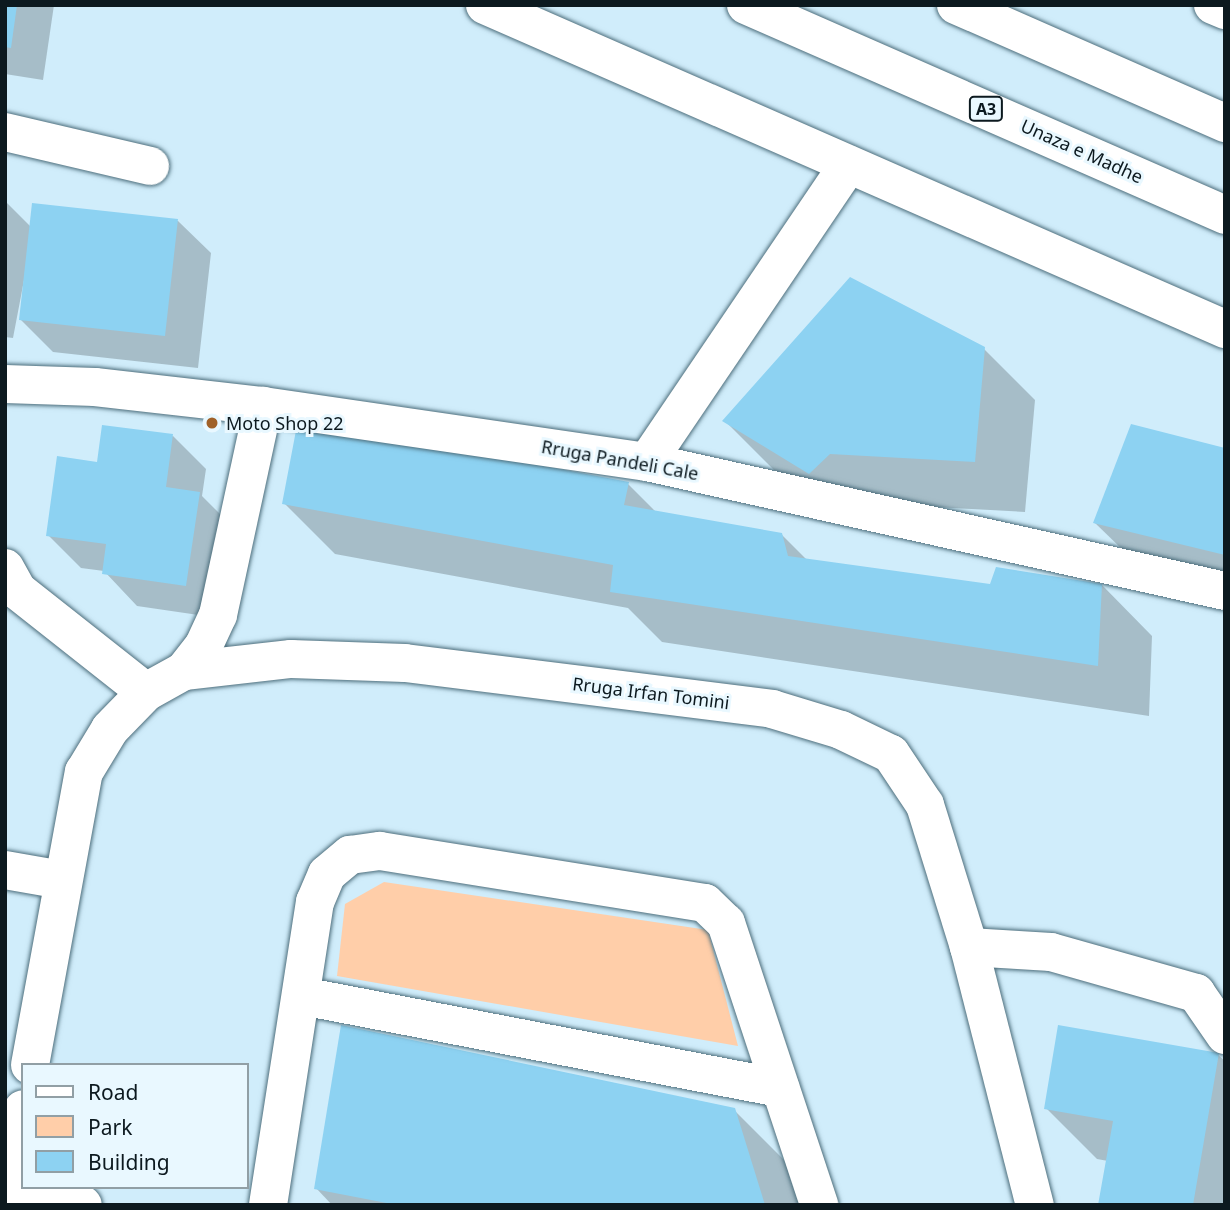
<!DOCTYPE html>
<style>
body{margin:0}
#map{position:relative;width:1230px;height:1210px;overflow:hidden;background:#d0edfb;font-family:"Noto Sans",sans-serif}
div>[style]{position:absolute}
.green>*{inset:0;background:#ffcea9}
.shadow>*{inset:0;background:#0003}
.building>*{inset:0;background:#8dd2f2}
.roads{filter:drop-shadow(0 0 2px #4d6e7c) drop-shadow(0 0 2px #4d6e7c)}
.minor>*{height:38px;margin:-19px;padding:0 19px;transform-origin:19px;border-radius:19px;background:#fff}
.major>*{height:38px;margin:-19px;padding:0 19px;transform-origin:19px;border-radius:19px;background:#fff}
.highway>*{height:38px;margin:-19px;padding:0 19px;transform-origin:19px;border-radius:19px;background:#fff}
.dots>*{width:19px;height:19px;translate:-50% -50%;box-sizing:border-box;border:4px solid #e9f8ff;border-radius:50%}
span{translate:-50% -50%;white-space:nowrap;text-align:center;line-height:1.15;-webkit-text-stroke:6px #e9f8ff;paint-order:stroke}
.shield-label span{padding:2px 5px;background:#e9f8ff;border:2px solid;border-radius:5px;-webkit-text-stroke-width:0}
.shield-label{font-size:16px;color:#0c191f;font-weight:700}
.street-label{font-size:18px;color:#0c191f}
.poi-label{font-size:18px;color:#0c191f}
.left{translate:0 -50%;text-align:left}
.frame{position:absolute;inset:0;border:7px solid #0c191f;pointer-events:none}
.legend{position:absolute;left:21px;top:1063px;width:228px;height:126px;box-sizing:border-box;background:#e9f8ff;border:2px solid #919fa5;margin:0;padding:9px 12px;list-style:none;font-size:21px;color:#0c191f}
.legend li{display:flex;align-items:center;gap:14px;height:35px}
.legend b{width:35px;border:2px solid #919fa5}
</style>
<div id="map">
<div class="green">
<div style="clip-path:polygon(384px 882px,708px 930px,738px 1046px,337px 976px,345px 904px)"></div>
</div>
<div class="shadow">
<div style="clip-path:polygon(5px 5px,54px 5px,43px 80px,5px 74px)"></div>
<div style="clip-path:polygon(5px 201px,31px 227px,178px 221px,211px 253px,198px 368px,53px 352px,20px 319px,25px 275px,13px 338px,5px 337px)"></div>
<div style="clip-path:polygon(984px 349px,1035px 400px,1025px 512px,881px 504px,775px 471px,725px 421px)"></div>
<div style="clip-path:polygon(173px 436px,206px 469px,202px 496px,232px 526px,219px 618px,137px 606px,104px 571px,81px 568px,48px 535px,99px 464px)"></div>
<div style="clip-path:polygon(1225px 450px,1225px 579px,1128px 555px,1095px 523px)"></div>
<div style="clip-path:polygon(628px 484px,657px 513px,781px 534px,807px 560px,991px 586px,1102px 585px,1152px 636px,1149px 716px,662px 642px,628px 608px,335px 554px,284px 503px)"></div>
<div style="clip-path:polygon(1218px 1055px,1225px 1061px,1225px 1205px,1100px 1205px,1108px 1161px,1097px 1159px,1046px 1108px)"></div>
<div style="clip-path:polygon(734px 1110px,785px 1161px,799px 1205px,332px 1205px,316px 1188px)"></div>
</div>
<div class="building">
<div style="clip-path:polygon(5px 5px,17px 5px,11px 48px,5px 47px)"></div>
<div style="clip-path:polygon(32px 203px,178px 219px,165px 336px,19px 320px)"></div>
<div style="clip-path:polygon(850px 277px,985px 347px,975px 462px,830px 454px,809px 474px,722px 421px)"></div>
<div style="clip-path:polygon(298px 420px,629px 482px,624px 505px,782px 533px,788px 556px,990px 584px,996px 567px,1102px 584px,1098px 666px,610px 592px,613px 565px,282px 504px)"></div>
<div style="clip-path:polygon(1131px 424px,1225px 448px,1225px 555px,1093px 523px)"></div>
<div style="clip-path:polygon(102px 425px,173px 434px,166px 487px,200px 492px,186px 586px,102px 574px,106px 544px,46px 536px,57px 456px,97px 462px)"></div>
<div style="clip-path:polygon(341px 1025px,735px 1108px,765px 1205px,397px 1205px,314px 1189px)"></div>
<div style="clip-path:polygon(1058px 1025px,1219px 1053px,1193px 1205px,1098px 1205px,1113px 1121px,1044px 1109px)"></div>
</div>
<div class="roads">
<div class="minor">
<div style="left:5px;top:132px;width:149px;rotate:13.2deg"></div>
<div style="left:5px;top:384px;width:90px;rotate:1.9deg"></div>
<div style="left:95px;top:387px;width:169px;rotate:6.5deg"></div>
<div style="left:263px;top:406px;width:388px;rotate:8.3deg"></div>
<div style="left:647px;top:462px;width:592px;rotate:12.58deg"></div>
<div style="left:647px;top:462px;width:359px;rotate:-55.9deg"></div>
<div style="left:5px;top:568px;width:26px;rotate:61deg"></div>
<div style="left:18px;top:591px;width:163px;rotate:38.3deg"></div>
<div style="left:184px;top:671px;width:33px;rotate:-52deg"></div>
<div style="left:204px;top:645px;width:33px;rotate:-65deg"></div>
<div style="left:218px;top:615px;width:214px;rotate:-77.8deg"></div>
<div style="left:5px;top:870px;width:58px;rotate:10deg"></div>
<div style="left:969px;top:947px;width:82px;rotate:3.5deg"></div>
<div style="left:1051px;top:952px;width:151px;rotate:15.8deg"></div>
<div style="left:1196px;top:993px;width:51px;rotate:55.4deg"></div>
<div style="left:302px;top:996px;width:487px;rotate:10.9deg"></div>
<div style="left:30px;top:1065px;width:298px;rotate:-79.6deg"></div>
<div style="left:84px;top:772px;width:50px;rotate:-58.8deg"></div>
<div style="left:110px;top:729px;width:52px;rotate:-45.8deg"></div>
<div style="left:146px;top:692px;width:43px;rotate:-28.9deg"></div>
<div style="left:184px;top:671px;width:108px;rotate:-6.4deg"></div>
<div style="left:291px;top:659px;width:114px;rotate:2deg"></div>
<div style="left:405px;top:663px;width:370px;rotate:7.1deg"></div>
<div style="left:772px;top:709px;width:72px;rotate:16.9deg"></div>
<div style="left:841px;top:730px;width:55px;rotate:25.6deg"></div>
<div style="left:891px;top:754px;width:61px;rotate:56.3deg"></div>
<div style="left:925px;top:805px;width:149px;rotate:72.8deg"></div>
<div style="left:969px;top:947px;width:266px;rotate:75.7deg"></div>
<div style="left:5px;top:1191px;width:79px;rotate:10.2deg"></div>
<div style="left:9px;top:1192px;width:84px;rotate:-80.4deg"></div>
<div style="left:268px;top:1205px;width:307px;rotate:-81.2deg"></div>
<div style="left:315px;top:902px;width:30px;rotate:-67deg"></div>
<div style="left:327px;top:874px;width:30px;rotate:-40deg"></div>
<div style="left:350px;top:855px;width:30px;rotate:-8deg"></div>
<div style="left:380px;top:851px;width:329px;rotate:9.1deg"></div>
<div style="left:705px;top:903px;width:29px;rotate:44deg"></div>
<div style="left:726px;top:923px;width:297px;rotate:71.7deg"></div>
</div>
<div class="major">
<div style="left:485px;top:5px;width:808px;rotate:23.65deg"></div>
<div style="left:1213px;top:5px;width:13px;rotate:23deg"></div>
</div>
<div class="highway">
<div style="left:746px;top:5px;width:523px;rotate:23.67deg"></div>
<div style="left:956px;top:5px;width:294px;rotate:23.7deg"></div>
</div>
</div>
<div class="dots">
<div style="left:212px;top:423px;background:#a06128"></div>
</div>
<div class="shield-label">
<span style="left:986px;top:109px">A3</span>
</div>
<div class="street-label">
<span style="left:1082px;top:151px;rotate:24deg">Unaza e Madhe</span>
<span style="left:620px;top:460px;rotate:10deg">Rruga Pandeli Cale</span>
<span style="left:651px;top:693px;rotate:7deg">Rruga Irfan Tomini</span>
</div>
<div class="poi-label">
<span class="left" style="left:226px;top:423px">Moto Shop 22</span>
</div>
<div class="frame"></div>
<ul class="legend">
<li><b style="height:9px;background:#fff"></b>Road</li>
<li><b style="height:19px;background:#ffcea9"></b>Park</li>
<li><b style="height:19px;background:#8dd2f2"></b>Building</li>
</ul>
</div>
